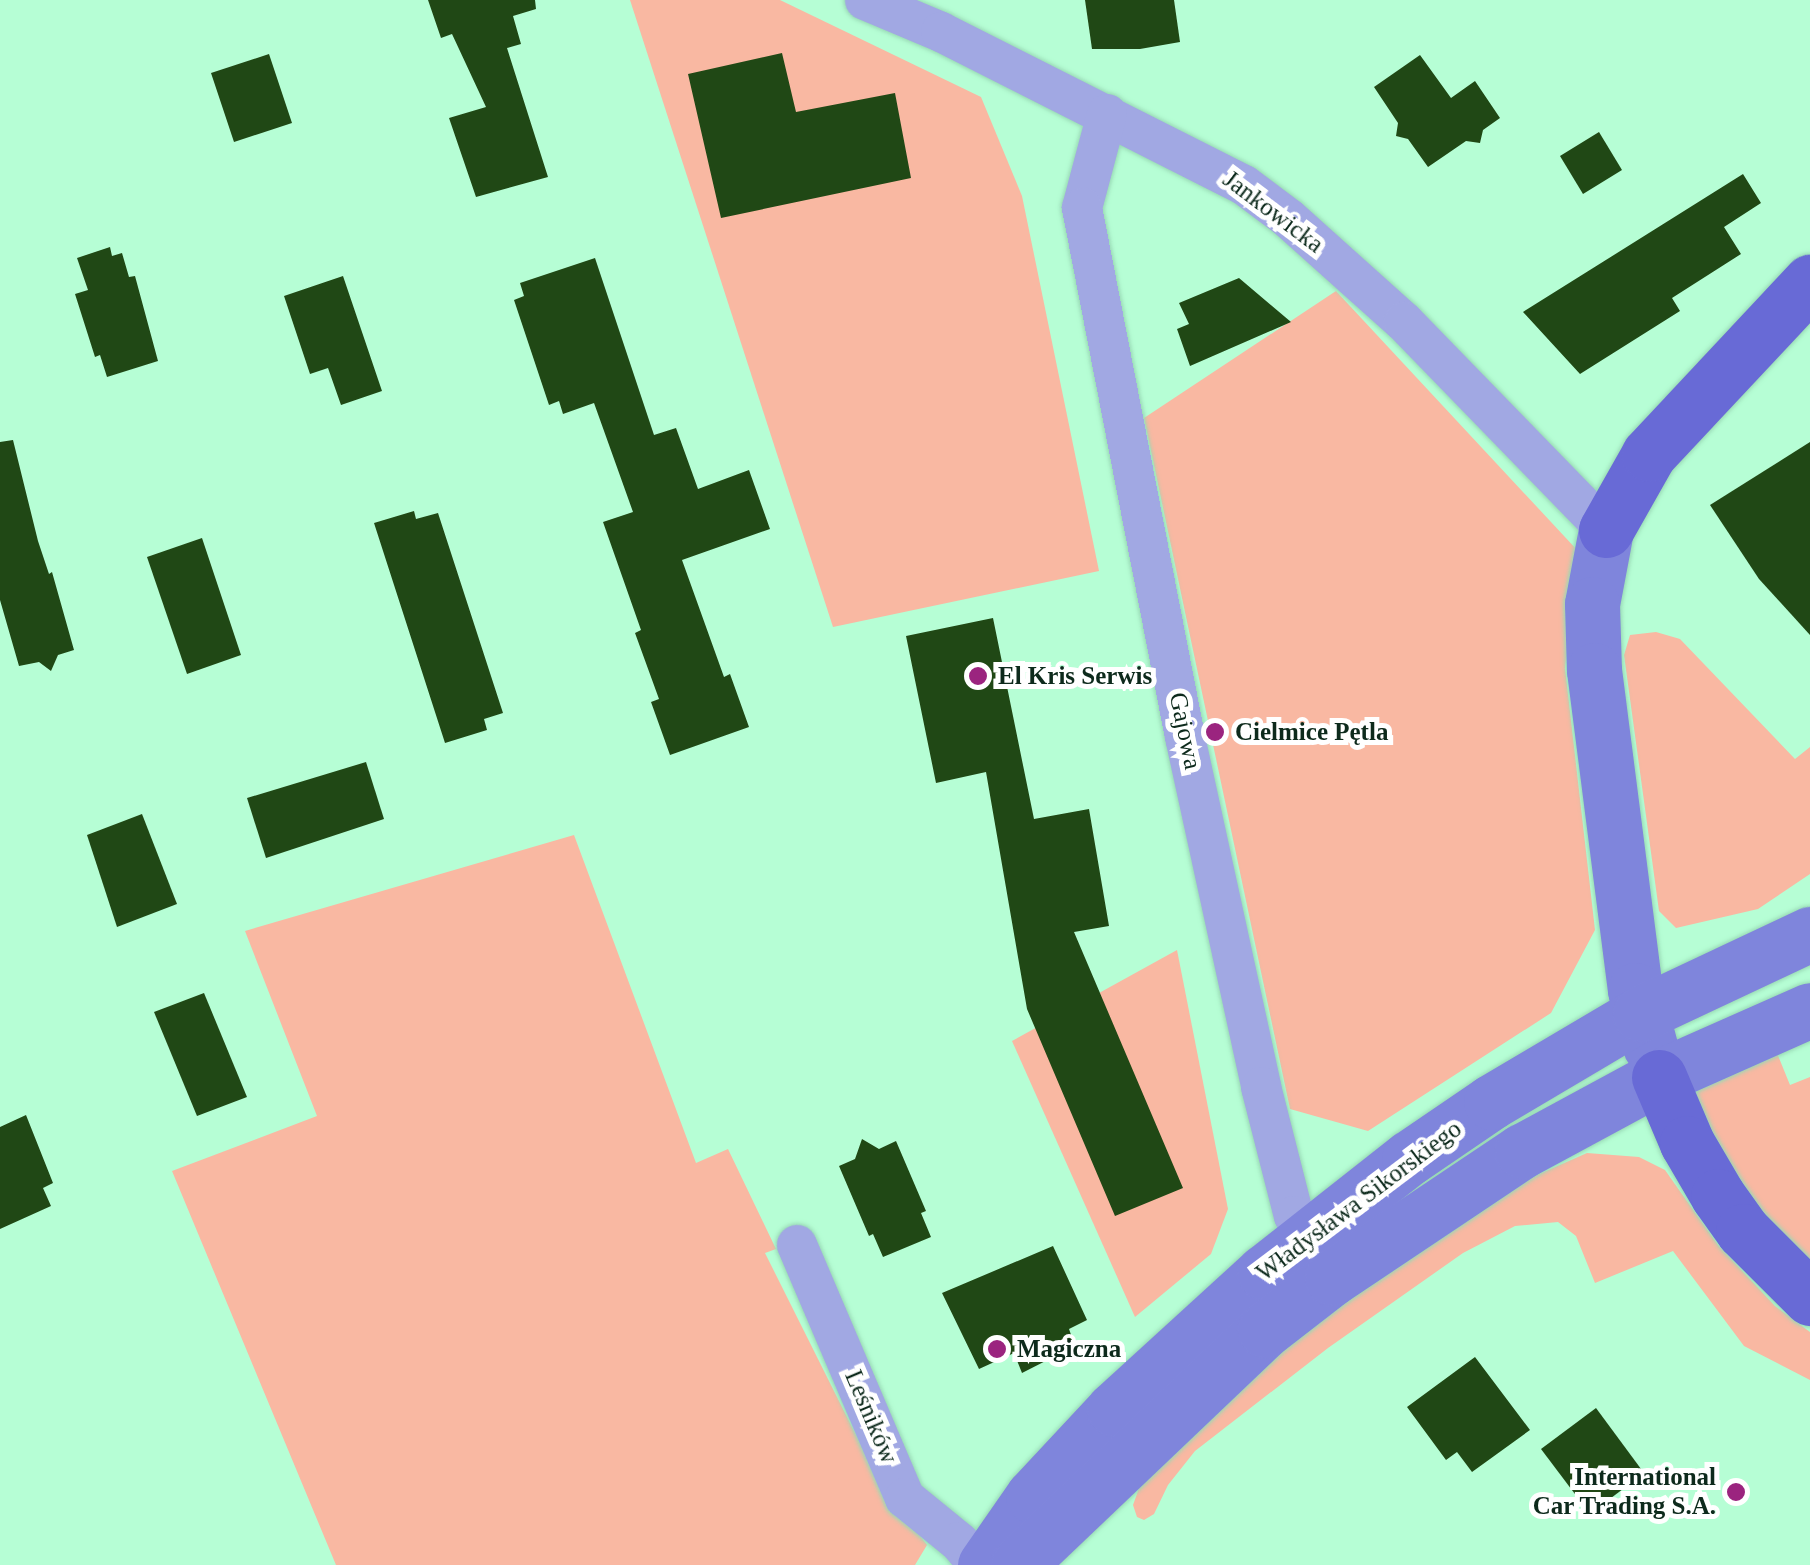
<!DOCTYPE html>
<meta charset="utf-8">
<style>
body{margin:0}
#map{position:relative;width:1810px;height:1565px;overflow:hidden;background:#b6fed5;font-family:"Times New Roman",serif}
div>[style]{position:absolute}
.green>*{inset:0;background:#f9b8a2}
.building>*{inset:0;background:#204815}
.roads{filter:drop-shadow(0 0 2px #98d8b4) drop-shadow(0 0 2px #98d8b4)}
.street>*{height:40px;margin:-20px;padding:0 20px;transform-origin:20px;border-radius:20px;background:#a1a8e3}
.secondary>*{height:55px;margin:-27.5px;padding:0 27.5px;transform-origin:27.5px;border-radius:27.5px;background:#7f85dc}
.primary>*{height:55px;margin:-27.5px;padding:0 27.5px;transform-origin:27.5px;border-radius:27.5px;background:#686ad6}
.dots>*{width:28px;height:28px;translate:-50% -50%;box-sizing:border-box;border:5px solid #fff;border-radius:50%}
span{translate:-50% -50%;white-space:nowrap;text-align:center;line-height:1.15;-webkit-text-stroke:10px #fff;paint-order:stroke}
.street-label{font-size:25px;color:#0d2a1c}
.poi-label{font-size:25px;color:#0d2a1c;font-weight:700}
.left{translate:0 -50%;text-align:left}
.right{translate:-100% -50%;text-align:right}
</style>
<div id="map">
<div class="green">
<div style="clip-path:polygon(630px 0,780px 0,981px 97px,1022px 196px,1099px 571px,833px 627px)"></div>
<div style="clip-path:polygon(1336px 291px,1578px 551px,1565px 668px,1595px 930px,1551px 1013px,1368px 1131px,1290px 1109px,1144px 418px)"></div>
<div style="clip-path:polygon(1656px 632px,1680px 639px,1795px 759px,1810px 747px,1810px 874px,1758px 909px,1676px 928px,1659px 911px,1624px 655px,1630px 635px)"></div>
<div style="clip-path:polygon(574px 835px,696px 1163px,728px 1149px,776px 1249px,765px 1253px,880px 1483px,927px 1545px,915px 1565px,336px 1565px,172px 1171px,317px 1116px,245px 931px)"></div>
<div style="clip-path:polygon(1177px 950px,1228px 1209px,1211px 1254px,1135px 1317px,1012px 1041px)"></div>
<div style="clip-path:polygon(1777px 1053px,1790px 1085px,1810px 1077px,1810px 1273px,1751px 1206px,1690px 1091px)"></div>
<div style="clip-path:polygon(1587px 1153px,1639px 1157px,1665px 1170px,1718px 1245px,1775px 1306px,1810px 1332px,1810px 1380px,1744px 1346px,1673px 1251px,1595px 1283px,1576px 1236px,1558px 1222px,1515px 1226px,1463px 1253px,1328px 1348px,1195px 1451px,1168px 1485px,1154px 1514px,1144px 1520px,1137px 1517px,1133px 1505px,1149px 1460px,1344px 1300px,1528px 1179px)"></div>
</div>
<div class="building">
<div style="clip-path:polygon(428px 0,535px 0,536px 9px,513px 16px,521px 44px,507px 48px,548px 177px,476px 197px,449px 118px,486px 107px,452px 34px,441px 38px)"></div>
<div style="clip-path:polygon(1085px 0,1174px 0,1180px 42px,1140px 49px,1092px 49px)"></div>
<div style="clip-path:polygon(782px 53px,796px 112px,895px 93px,911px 178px,721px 218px,688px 74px)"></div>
<div style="clip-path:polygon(269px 54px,292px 123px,234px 142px,211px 73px)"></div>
<div style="clip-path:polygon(1420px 55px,1451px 98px,1475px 81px,1500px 118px,1483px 130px,1480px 143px,1466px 141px,1428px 167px,1408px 139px,1396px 136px,1398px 123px,1374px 87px)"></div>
<div style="clip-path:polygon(1599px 132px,1622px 170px,1583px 194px,1560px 156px)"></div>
<div style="clip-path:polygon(1743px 174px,1761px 203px,1724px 227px,1741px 254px,1672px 298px,1680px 311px,1580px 374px,1523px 312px)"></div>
<div style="clip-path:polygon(110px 247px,112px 256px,122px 253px,129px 277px,135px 276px,158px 361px,107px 377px,100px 355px,95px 357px,75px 294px,88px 290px,77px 258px)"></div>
<div style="clip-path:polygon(595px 258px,654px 435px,676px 428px,698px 489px,749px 470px,770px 529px,682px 560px,724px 677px,730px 674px,749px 727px,670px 755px,651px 702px,659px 699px,635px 633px,641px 630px,603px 522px,633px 512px,594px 403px,563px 414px,559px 401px,549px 405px,514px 300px,524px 296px,520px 283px)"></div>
<div style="clip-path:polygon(343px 276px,382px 391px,341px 405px,328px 368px,310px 374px,284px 296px)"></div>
<div style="clip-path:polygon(1239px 278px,1291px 322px,1190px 366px,1177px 329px,1189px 324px,1179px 303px)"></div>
<div style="clip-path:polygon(13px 440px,38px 541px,49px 574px,52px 572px,74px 650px,58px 655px,51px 671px,39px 662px,19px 666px,0 600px,0 442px)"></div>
<div style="clip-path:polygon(1810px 442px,1810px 635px,1759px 579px,1710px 505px)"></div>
<div style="clip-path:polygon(414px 511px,416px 519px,438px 513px,503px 713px,484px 719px,487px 730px,445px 743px,374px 523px)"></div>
<div style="clip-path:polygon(202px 538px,241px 655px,187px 674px,147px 557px)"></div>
<div style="clip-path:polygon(993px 618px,1034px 819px,1089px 809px,1109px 926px,1074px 932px,1183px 1188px,1115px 1216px,1027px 1009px,986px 772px,936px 783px,906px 636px)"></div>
<div style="clip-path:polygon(366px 762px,384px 819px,266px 858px,247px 798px)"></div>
<div style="clip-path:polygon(142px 814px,177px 904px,117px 927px,87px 835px)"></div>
<div style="clip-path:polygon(204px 993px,247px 1097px,197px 1116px,154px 1012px)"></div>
<div style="clip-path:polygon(26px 1115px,53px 1183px,43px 1188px,51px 1206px,0 1229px,0 1127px)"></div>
<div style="clip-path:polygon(862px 1139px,879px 1149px,896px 1141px,926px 1211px,921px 1213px,931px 1237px,883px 1257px,873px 1234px,869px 1236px,839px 1166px,855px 1159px)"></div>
<div style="clip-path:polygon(1053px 1246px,1087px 1320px,1069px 1329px,1075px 1346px,1022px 1373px,1014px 1353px,979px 1369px,942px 1293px)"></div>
<div style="clip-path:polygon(1475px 1357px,1530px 1430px,1472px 1472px,1457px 1452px,1446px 1460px,1407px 1407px)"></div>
<div style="clip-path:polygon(1596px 1408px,1644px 1473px,1590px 1514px,1541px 1449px)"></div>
</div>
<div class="roads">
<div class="street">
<div style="left:865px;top:0;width:82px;rotate:22.8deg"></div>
<div style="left:941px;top:32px;width:339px;rotate:26.8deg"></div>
<div style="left:1244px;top:185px;width:55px;rotate:36.9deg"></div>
<div style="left:1288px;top:218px;width:156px;rotate:41.9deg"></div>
<div style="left:1404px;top:322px;width:290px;rotate:45.8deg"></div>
<div style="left:1107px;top:114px;width:97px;rotate:104.9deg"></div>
<div style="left:1082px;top:208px;width:539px;rotate:78.98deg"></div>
<div style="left:1185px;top:737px;width:358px;rotate:77.7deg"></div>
<div style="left:1261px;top:1087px;width:133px;rotate:75.7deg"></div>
<div style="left:1294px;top:1216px;width:48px;rotate:60.3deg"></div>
<div style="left:797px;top:1245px;width:275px;rotate:66.9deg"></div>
<div style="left:905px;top:1498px;width:70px;rotate:39.2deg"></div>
<div style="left:959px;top:1542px;width:30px;rotate:50deg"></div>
</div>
<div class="secondary">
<div style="left:1606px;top:530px;width:75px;rotate:100.7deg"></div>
<div style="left:1592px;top:604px;width:66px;rotate:88.3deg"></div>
<div style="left:1594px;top:670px;width:323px;rotate:82.7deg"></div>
<div style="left:1635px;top:990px;width:58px;rotate:75deg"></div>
<div style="left:985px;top:1565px;width:84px;rotate:-55.2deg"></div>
<div style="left:1033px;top:1496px;width:119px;rotate:-47deg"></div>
<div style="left:1114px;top:1409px;width:203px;rotate:-42.4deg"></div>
<div style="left:1264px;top:1272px;width:184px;rotate:-38.2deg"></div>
<div style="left:1409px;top:1158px;width:99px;rotate:-34.3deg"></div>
<div style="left:1491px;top:1102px;width:173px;rotate:-30.6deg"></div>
<div style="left:1640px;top:1014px;width:188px;rotate:-25.2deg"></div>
<div style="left:1018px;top:1565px;width:341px;rotate:-43.6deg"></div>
<div style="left:1265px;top:1330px;width:85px;rotate:-37.8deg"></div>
<div style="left:1332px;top:1278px;width:229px;rotate:-33.8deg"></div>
<div style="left:1522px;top:1151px;width:156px;rotate:-28.4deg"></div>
<div style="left:1659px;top:1077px;width:165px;rotate:-23.9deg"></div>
</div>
<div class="primary">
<div style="left:1606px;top:530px;width:87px;rotate:-60.5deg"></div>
<div style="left:1649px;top:454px;width:236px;rotate:-46.9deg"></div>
<div style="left:1659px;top:1077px;width:72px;rotate:67deg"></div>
<div style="left:1687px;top:1143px;width:61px;rotate:59.7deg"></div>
<div style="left:1718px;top:1196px;width:43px;rotate:54.5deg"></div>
<div style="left:1743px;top:1231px;width:95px;rotate:45deg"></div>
</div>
</div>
<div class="dots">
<div style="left:978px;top:676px;background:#9b247f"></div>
<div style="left:1215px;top:732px;background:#9b247f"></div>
<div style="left:997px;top:1349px;background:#9b247f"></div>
<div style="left:1736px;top:1492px;background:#9b247f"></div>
</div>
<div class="street-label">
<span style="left:1273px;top:212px;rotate:37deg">Jankowicka</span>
<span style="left:1185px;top:731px;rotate:78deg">Gajowa</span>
<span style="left:1359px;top:1201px;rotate:-37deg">Władysława Sikorskiego</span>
<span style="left:871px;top:1417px;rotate:67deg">Leśników</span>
</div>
<div class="poi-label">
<span class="left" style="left:998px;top:676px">El Kris Serwis</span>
<span class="left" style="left:1235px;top:732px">Cielmice Pętla</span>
<span class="left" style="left:1017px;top:1349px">Magiczna</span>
<span class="right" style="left:1716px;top:1492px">International<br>Car Trading S.A.</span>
</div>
</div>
